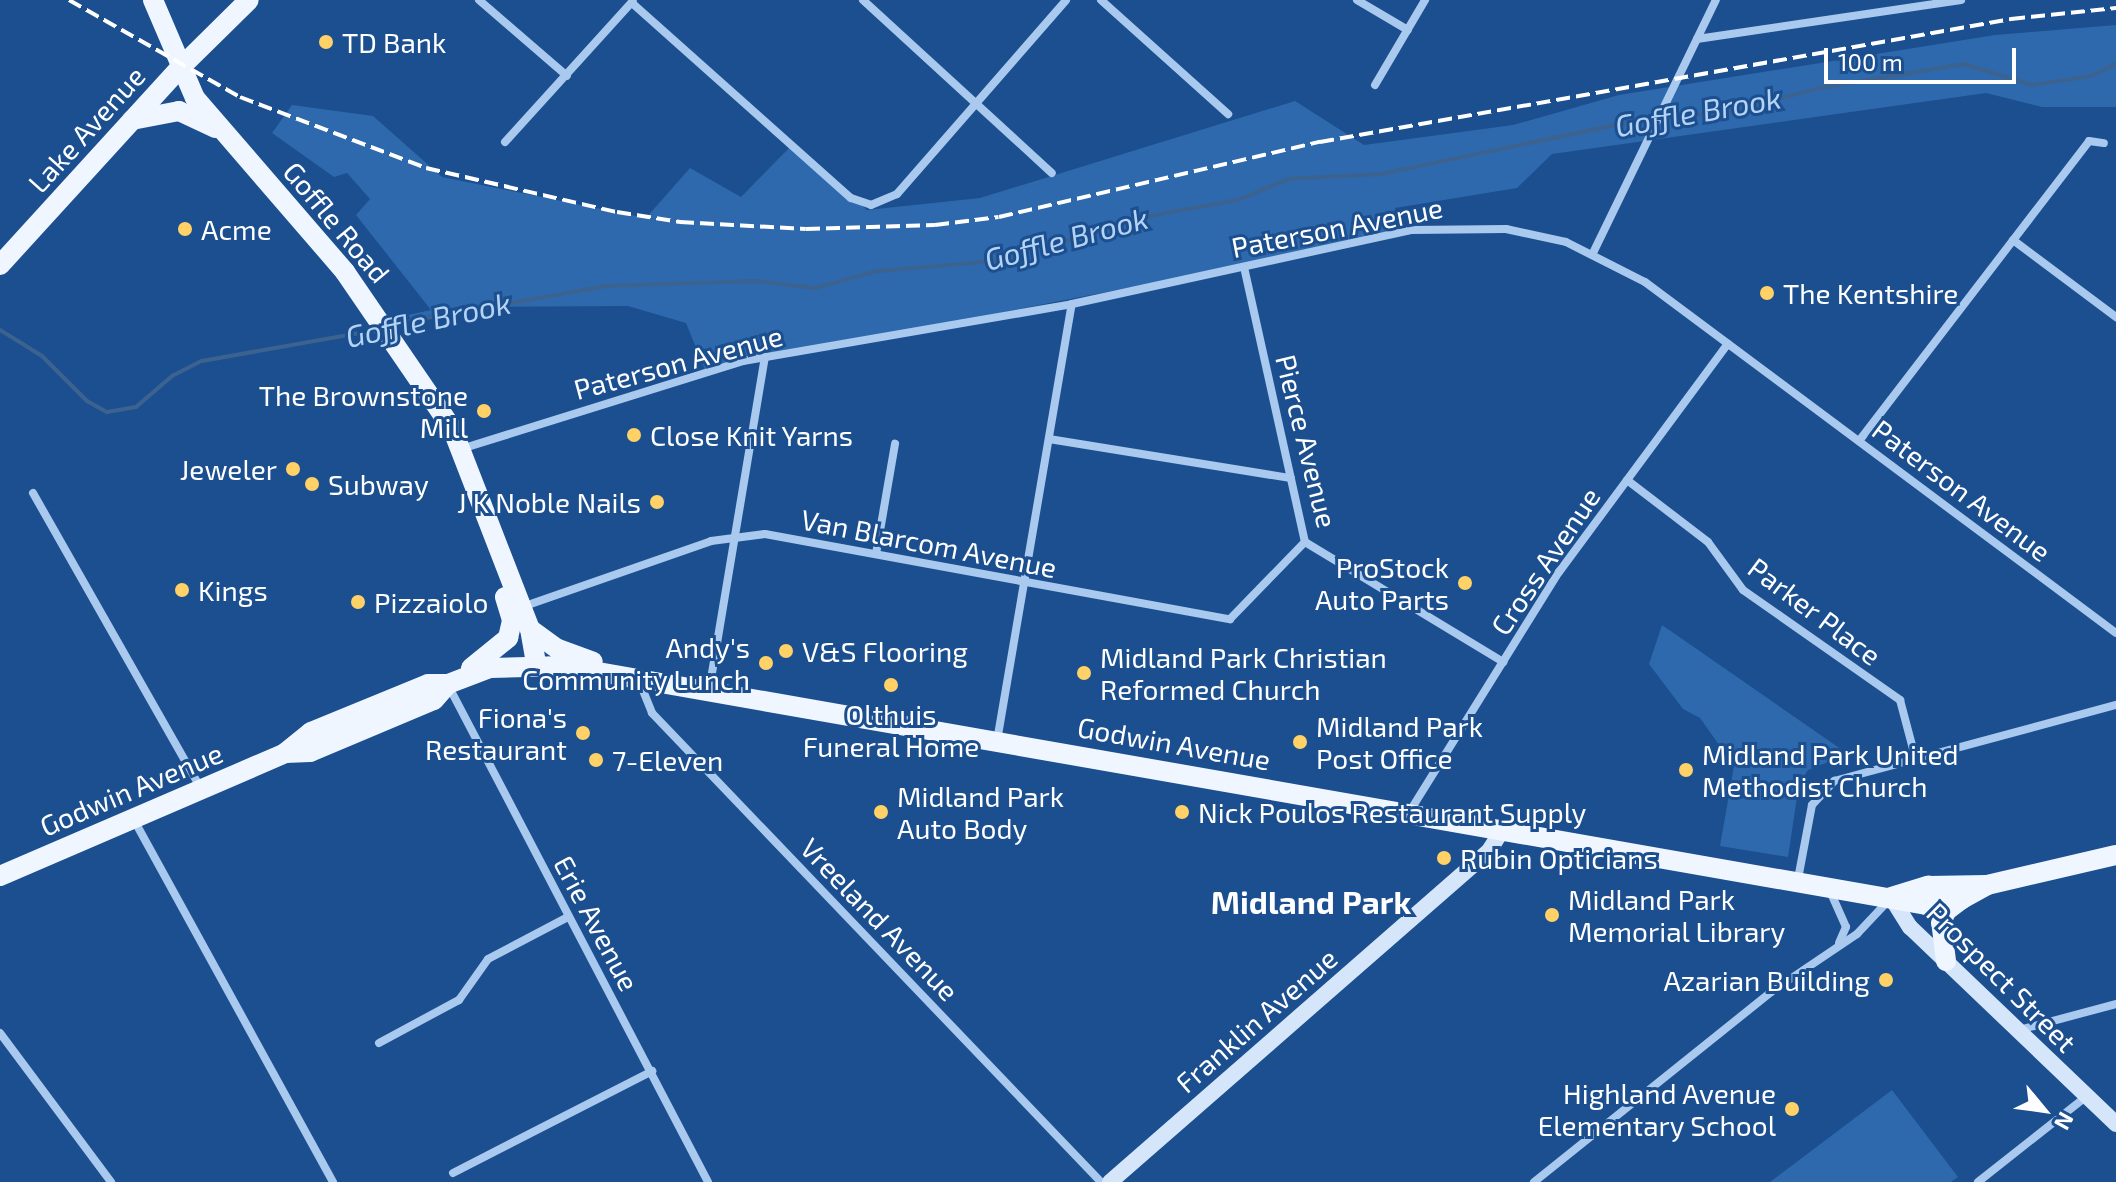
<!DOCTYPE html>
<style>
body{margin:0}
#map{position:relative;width:2116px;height:1182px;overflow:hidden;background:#1b4f8f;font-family:"Exo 2",sans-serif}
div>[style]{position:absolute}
.green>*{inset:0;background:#2e69ad}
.stream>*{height:4px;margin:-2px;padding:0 2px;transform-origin:2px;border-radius:2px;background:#3c6290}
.street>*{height:8px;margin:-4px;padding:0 4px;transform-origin:4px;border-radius:4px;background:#a9c9ee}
.secondary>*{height:16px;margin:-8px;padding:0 8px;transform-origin:8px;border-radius:8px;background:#d6e6fa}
.primary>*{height:20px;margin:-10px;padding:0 10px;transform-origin:10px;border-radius:10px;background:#f0f6ff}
.rail>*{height:4px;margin-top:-2px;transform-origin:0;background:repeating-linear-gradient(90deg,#fff 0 14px,transparent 0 20px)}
.dots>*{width:22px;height:22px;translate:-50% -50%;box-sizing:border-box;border:4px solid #1b4f8f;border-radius:50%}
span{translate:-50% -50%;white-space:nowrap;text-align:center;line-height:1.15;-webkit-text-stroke:6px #1b4f8f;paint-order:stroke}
.poi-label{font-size:28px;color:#fff}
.left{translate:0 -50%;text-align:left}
.right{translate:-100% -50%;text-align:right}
.street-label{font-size:28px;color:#fff}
.water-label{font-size:30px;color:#b5d3f5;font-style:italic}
.quarter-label{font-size:32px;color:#fff;font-weight:700}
.north{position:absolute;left:2004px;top:1070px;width:80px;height:80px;-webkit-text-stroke:6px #1b4f8f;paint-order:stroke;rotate:119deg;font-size:22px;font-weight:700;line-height:32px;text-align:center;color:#fff}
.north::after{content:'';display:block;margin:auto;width:28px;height:36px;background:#fff;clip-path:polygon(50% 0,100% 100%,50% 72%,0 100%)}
.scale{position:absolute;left:1824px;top:48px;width:192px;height:36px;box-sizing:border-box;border:4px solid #fff;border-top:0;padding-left:10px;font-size:24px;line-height:28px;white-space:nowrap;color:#fff;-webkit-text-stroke:6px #1b4f8f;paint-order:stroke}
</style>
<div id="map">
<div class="green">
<div style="clip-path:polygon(2116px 25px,2116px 107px,2042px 107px,1986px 93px,1552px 154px,1517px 188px,1395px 208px,1400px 235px,705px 370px,686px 323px,628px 306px,460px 307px,412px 320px,408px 315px,431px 310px,356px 215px,370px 199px,347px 173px,334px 177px,272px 133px,292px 105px,373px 116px,442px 177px,646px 218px,690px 168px,741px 197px,792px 145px,867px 210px,980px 198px,1295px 101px,1364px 145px,1513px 125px,1619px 95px,1995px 35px)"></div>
<div style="clip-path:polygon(1662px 625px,1848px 754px,1808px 770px,1799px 784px,1788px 857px,1720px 846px,1734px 766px,1700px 718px,1683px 709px,1649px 664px)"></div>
<div style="clip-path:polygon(1892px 1090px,1958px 1177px,1951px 1182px,1770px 1182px)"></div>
</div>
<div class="stream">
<div style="left:387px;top:325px;width:221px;rotate:-10.1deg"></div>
<div style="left:605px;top:286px;width:151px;rotate:-1.9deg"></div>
<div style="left:756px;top:281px;width:59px;rotate:6.8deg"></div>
<div style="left:815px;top:288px;width:64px;rotate:-15.3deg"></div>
<div style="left:877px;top:271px;width:118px;rotate:-4.8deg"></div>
<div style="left:995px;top:261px;width:172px;rotate:-15.9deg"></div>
<div style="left:1160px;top:214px;width:79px;rotate:-10.2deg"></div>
<div style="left:1238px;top:200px;width:54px;rotate:-22.8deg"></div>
<div style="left:1288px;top:179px;width:93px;rotate:-3.1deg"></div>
<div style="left:1381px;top:174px;width:258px;rotate:-11.8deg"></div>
<div style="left:1634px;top:121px;width:95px;rotate:-5.4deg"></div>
<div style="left:1729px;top:112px;width:94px;rotate:-14.8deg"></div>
<div style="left:1820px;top:88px;width:146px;rotate:-9.5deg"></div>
<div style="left:1964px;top:64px;width:71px;rotate:17.2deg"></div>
<div style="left:2032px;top:85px;width:60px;rotate:-8.7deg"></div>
<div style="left:2091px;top:76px;width:28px;rotate:-26deg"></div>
<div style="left:0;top:330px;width:49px;rotate:31.8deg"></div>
<div style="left:42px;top:356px;width:64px;rotate:45deg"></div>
<div style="left:87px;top:401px;width:23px;rotate:29deg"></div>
<div style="left:107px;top:412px;width:29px;rotate:-10deg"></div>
<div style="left:136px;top:407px;width:48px;rotate:-40.7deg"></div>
<div style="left:172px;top:376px;width:34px;rotate:-27deg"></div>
<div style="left:202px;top:361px;width:177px;rotate:-10.1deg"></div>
</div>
<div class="street">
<div style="left:479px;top:0;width:116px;rotate:40.8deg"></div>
<div style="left:863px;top:0;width:256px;rotate:42.5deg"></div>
<div style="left:1101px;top:0;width:171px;rotate:41.9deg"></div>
<div style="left:1357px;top:0;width:59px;rotate:30.5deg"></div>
<div style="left:632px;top:3px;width:293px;rotate:41.7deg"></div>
<div style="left:851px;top:198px;width:21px;rotate:19deg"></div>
<div style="left:871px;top:205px;width:28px;rotate:-23deg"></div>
<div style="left:897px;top:194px;width:257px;rotate:-48.9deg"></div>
<div style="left:1697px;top:39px;width:267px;rotate:-8.4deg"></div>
<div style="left:1375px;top:85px;width:99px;rotate:-59.5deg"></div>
<div style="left:505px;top:142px;width:190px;rotate:-47.8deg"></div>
<div style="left:2013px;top:240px;width:129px;rotate:36.8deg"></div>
<div style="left:1593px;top:253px;width:281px;rotate:-64.1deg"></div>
<div style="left:1244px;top:267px;width:282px;rotate:77.5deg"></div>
<div style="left:1305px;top:542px;width:232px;rotate:31.2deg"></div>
<div style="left:1049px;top:439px;width:245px;rotate:9.2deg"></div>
<div style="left:1859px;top:441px;width:378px;rotate:-52.5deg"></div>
<div style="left:2089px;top:141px;width:15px;rotate:8deg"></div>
<div style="left:461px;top:449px;width:295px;rotate:-17.3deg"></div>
<div style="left:743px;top:361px;width:334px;rotate:-9.8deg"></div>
<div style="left:1072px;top:304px;width:347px;rotate:-12.3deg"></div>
<div style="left:1411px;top:230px;width:95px;rotate:-0.6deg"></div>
<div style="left:1506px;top:229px;width:61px;rotate:12.2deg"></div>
<div style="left:1566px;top:242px;width:89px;rotate:26.9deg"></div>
<div style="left:1645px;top:282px;width:587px;rotate:36.69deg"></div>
<div style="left:1627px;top:480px;width:102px;rotate:37.4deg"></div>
<div style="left:1708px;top:542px;width:59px;rotate:53.9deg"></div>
<div style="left:1743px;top:590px;width:192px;rotate:35deg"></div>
<div style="left:1900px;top:700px;width:62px;rotate:75.1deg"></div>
<div style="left:33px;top:493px;width:340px;rotate:60.4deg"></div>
<div style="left:876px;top:554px;width:112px;rotate:-80.2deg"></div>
<div style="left:522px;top:607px;width:200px;rotate:-19.2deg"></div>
<div style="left:711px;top:541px;width:54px;rotate:-7.4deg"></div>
<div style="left:765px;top:534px;width:473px;rotate:10.4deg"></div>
<div style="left:1230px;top:619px;width:107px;rotate:-45.8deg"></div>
<div style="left:640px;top:683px;width:32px;rotate:68deg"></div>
<div style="left:652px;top:713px;width:649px;rotate:46.25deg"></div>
<div style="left:448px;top:685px;width:561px;rotate:62.38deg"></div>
<div style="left:709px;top:691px;width:339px;rotate:-80.5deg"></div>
<div style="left:997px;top:741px;width:443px;rotate:-80.3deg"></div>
<div style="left:1410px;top:811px;width:282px;rotate:-58.1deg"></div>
<div style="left:1559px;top:572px;width:284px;rotate:-53.5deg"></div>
<div style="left:134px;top:820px;width:413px;rotate:61.2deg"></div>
<div style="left:1798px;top:879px;width:75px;rotate:-79.3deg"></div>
<div style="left:1812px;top:805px;width:33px;rotate:-47deg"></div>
<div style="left:1834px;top:781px;width:292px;rotate:-15.1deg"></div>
<div style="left:1830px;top:891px;width:39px;rotate:66deg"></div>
<div style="left:1846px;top:927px;width:17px;rotate:114deg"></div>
<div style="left:2019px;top:1030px;width:100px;rotate:-15deg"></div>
<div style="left:0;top:1033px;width:186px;rotate:53.3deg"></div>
<div style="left:379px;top:1043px;width:91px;rotate:-28.3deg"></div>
<div style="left:459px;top:1000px;width:50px;rotate:-54.7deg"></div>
<div style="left:488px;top:959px;width:90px;rotate:-27.7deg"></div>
<div style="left:453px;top:1173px;width:224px;rotate:-27.1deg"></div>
<div style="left:1534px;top:1182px;width:304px;rotate:-38.7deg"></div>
<div style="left:1771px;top:992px;width:104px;rotate:-34deg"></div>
<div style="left:1857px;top:934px;width:47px;rotate:-46.7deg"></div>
<div style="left:1978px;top:1182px;width:139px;rotate:-38.3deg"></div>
</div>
<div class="secondary">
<div style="left:1891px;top:897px;width:36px;rotate:58deg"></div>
<div style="left:1910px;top:927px;width:285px;rotate:43.7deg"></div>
<div style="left:1110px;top:1182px;width:503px;rotate:-41.13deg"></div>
<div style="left:1489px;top:851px;width:26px;rotate:-58deg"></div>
</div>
<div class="primary">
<div style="left:153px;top:0;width:107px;rotate:66.8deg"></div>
<div style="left:195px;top:98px;width:230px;rotate:49.2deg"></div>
<div style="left:345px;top:272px;width:189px;rotate:55.6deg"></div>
<div style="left:452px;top:428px;width:216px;rotate:68.8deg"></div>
<div style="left:530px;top:629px;width:36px;rotate:80deg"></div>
<div style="left:132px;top:120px;width:48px;rotate:-10.8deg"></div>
<div style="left:179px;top:111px;width:40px;rotate:25deg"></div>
<div style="left:0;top:265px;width:268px;rotate:-47.6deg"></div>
<div style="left:181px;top:67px;width:95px;rotate:-44.6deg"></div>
<div style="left:530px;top:629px;width:34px;rotate:36deg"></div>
<div style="left:558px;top:649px;width:37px;rotate:20deg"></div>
<div style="left:471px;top:668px;width:48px;rotate:-39deg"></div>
<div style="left:508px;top:638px;width:18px;rotate:-77deg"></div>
<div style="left:512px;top:620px;width:24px;rotate:-107deg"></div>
<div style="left:285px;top:753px;width:25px;rotate:-2deg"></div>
<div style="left:310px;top:752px;width:134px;rotate:-22.8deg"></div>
<div style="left:434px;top:700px;width:21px;rotate:-49deg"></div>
<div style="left:448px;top:684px;width:45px;rotate:-20.9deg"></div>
<div style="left:490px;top:668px;width:74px;rotate:-1.5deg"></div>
<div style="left:564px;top:666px;width:1383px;rotate:9.95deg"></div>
<div style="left:1926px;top:905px;width:36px;rotate:-9deg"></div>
<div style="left:1962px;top:899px;width:29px;rotate:-29deg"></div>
<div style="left:0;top:876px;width:310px;rotate:-23.3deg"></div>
<div style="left:285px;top:753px;width:33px;rotate:-39deg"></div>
<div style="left:311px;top:732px;width:126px;rotate:-22.3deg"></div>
<div style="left:428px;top:684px;width:20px"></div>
<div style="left:1891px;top:897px;width:39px;rotate:-17deg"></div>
<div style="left:1928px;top:886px;width:59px;rotate:-1deg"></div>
<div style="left:1987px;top:885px;width:132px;rotate:-13.1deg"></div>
<div style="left:1946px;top:961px;width:38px;rotate:-97deg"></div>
<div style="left:1941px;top:923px;width:13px;rotate:-67deg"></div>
<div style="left:1946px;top:911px;width:20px;rotate:-37deg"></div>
</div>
<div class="rail">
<div style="left:69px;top:0;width:197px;rotate:29.6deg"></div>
<div style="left:240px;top:97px;width:199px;rotate:20.9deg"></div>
<div style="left:426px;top:168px;width:196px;rotate:13deg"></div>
<div style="left:617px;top:212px;width:64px;rotate:9deg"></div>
<div style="left:680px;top:222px;width:126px;rotate:3.2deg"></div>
<div style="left:806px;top:229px;width:129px;rotate:-1.8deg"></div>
<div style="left:935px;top:225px;width:64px;rotate:-7.1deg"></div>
<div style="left:999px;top:217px;width:330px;rotate:-13.2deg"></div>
<div style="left:1320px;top:142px;width:702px;rotate:-10.09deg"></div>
<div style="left:2011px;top:19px;width:106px;rotate:-6deg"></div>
</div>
<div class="dots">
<div style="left:326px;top:42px;background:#ffd166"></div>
<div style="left:185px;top:229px;background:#ffd166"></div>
<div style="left:1767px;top:293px;background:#ffd166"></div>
<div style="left:484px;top:411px;background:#ffd166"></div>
<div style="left:634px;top:435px;background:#ffd166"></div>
<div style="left:293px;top:469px;background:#ffd166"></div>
<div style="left:312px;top:484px;background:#ffd166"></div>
<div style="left:657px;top:502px;background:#ffd166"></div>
<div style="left:1465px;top:583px;background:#ffd166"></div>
<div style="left:182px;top:590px;background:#ffd166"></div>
<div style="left:358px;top:602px;background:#ffd166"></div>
<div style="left:786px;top:651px;background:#ffd166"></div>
<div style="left:766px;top:663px;background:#ffd166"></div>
<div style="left:1084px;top:673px;background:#ffd166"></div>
<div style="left:891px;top:685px;background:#ffd166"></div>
<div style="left:583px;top:733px;background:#ffd166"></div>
<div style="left:1300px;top:742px;background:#ffd166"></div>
<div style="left:596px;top:760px;background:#ffd166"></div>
<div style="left:1686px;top:770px;background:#ffd166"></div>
<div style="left:881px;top:812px;background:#ffd166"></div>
<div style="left:1182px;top:812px;background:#ffd166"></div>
<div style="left:1444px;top:858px;background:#ffd166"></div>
<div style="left:1552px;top:915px;background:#ffd166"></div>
<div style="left:1886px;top:980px;background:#ffd166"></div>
<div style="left:1792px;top:1109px;background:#ffd166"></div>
</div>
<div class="poi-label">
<span class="left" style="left:342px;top:42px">TD Bank</span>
<span class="left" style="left:201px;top:229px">Acme</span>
<span class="left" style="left:1783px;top:293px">The Kentshire</span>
<span class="right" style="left:468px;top:411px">The Brownstone<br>Mill</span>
<span class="left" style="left:650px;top:435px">Close Knit Yarns</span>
<span class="right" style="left:277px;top:469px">Jeweler</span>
<span class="left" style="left:328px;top:484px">Subway</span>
<span class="right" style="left:641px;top:502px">J K Noble Nails</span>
<span class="right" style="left:1449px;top:583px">ProStock<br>Auto Parts</span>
<span class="left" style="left:198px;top:590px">Kings</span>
<span class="left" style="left:374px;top:602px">Pizzaiolo</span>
<span class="right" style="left:750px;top:663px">Andy's<br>Community Lunch</span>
<span class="left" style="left:802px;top:651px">V&amp;S Flooring</span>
<span class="left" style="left:1100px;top:673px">Midland Park Christian<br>Reformed Church</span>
<span style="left:891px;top:730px">Olthuis<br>Funeral Home</span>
<span class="right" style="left:567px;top:733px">Fiona's<br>Restaurant</span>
<span class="left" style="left:1316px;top:742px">Midland Park<br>Post Office</span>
<span class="left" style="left:1702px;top:770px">Midland Park United<br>Methodist Church</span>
<span class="left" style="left:612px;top:760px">7-Eleven</span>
<span class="left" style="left:897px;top:812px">Midland Park<br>Auto Body</span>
<span class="left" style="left:1198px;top:812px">Nick Poulos Restaurant Supply</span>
<span class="left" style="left:1460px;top:858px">Rubin Opticians</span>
<span class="left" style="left:1568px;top:915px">Midland Park<br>Memorial Library</span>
<span class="right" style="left:1870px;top:980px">Azarian Building</span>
<span class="right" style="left:1776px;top:1109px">Highland Avenue<br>Elementary School</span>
</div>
<div class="street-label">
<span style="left:86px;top:129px;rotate:-48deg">Lake Avenue</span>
<span style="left:337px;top:222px;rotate:50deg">Goffle Road</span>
<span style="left:1337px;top:227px;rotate:-11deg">Paterson Avenue</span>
<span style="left:678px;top:362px;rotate:-15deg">Paterson Avenue</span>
<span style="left:1307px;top:441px;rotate:76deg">Pierce Avenue</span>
<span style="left:1962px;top:490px;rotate:37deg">Paterson Avenue</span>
<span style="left:929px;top:543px;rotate:11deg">Van Blarcom Avenue</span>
<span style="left:1545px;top:561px;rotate:-56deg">Cross Avenue</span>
<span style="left:1815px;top:611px;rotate:37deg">Parker Place</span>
<span style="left:1174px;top:743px;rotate:10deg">Godwin Avenue</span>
<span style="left:131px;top:789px;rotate:-23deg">Godwin Avenue</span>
<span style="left:880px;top:919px;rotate:46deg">Vreeland Avenue</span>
<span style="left:597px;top:923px;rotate:62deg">Erie Avenue</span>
<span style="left:2002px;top:977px;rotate:45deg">Prospect Street</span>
<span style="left:1256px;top:1020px;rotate:-41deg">Franklin Avenue</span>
</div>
<div class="water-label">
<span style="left:1698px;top:111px;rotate:-10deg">Goffle Brook</span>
<span style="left:1066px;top:238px;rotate:-15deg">Goffle Brook</span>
<span style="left:428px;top:319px;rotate:-12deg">Goffle Brook</span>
</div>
<div class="quarter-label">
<span style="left:1311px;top:901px">Midland Park</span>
</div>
<div class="north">N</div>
<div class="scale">100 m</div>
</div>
